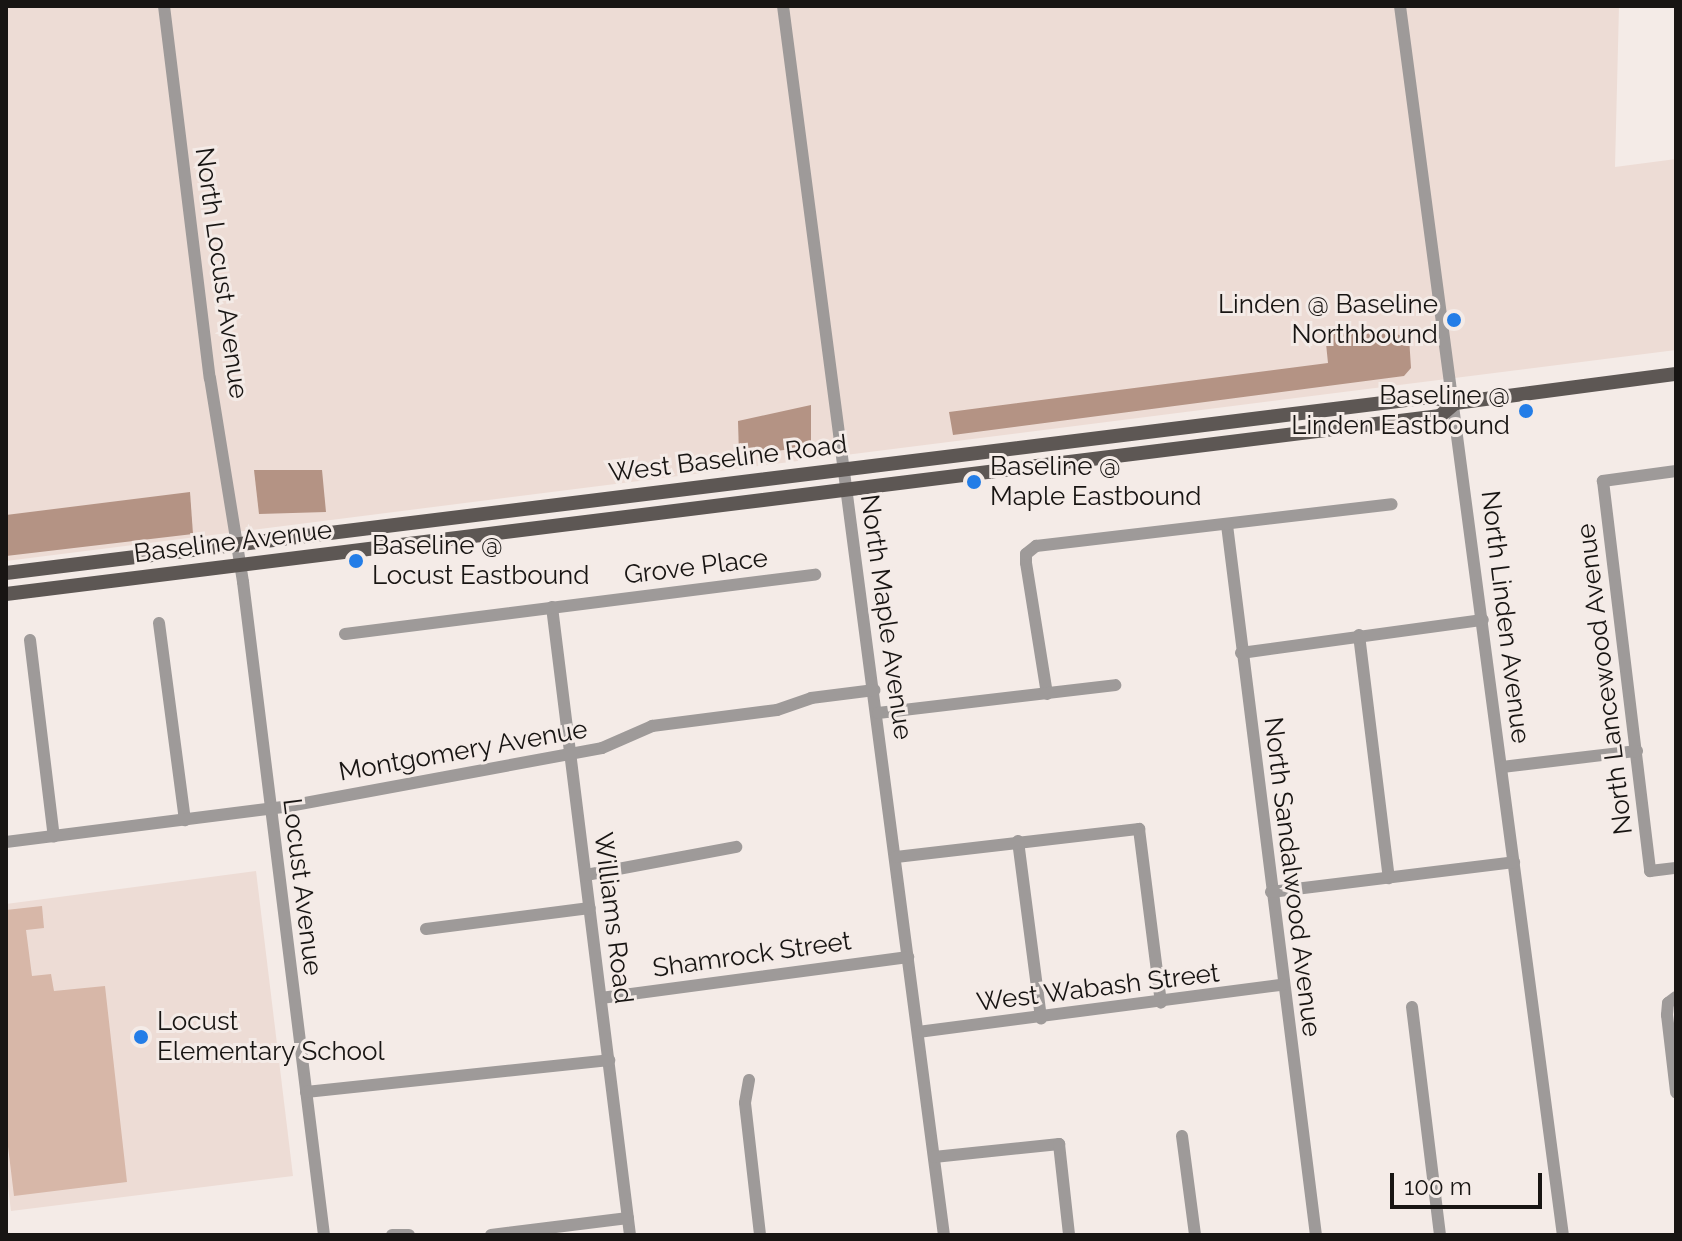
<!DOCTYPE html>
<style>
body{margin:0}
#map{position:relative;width:1682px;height:1241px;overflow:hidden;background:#f4ebe7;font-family:Raleway,sans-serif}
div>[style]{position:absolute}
.built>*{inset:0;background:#eddcd5}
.green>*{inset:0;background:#d7b7a8}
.water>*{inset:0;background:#b49384}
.minor>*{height:12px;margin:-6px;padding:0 6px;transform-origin:6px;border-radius:6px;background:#9e9a99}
.major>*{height:14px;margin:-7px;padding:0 7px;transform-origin:7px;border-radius:7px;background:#5d5754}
.dots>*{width:22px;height:22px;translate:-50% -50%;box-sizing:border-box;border:4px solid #f4ebe7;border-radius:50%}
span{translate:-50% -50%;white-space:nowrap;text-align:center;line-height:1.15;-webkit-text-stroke:6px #f4ebe7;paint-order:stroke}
.street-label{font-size:26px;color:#181513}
.poi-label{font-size:26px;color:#181513}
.right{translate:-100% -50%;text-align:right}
.left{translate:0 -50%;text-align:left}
.frame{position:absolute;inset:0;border:8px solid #181513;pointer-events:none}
.scale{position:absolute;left:1390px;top:1173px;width:152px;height:36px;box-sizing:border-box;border:4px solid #181513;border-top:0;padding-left:10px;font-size:24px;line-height:28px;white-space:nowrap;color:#181513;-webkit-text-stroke:6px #f4ebe7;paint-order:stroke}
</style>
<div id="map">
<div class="built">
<div style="clip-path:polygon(6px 6px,1619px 6px,1615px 167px,1676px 159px,1676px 350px,6px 561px)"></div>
<div style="clip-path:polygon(256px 871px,293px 1176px,11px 1211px,6px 1170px,6px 904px)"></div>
</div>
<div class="green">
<div style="clip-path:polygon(42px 906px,44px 928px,26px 930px,32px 976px,51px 974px,54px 991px,105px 986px,127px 1182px,14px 1196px,6px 1130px,6px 910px)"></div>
</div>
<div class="water">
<div style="clip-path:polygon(1370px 329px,1409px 337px,1411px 368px,1404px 376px,953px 435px,949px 412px,1328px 363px,1325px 334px)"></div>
<div style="clip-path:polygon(811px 405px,811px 447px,739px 455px,738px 421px)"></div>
<div style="clip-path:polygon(254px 470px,322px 470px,326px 512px,259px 514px)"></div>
<div style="clip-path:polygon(190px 492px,193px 534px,6px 556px,6px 515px)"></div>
</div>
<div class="minor">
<div style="left:164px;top:6px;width:375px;rotate:83deg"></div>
<div style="left:210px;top:378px;width:207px;rotate:80.8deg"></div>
<div style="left:243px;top:582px;width:658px;rotate:82.93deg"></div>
<div style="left:783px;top:6px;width:1240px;rotate:82.54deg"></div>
<div style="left:1400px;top:6px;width:1240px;rotate:82.45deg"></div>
<div style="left:1676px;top:471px;width:74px;rotate:172.2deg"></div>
<div style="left:1603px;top:481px;width:393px;rotate:83.1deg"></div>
<div style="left:1650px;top:871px;width:26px;rotate:-7deg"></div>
<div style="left:1227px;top:525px;width:716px;rotate:82.86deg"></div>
<div style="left:552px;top:607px;width:633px;rotate:82.92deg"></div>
<div style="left:159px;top:623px;width:199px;rotate:82.5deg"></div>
<div style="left:345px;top:634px;width:474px;rotate:-7.2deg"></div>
<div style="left:1359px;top:635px;width:245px;rotate:83deg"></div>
<div style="left:30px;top:640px;width:198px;rotate:83.1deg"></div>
<div style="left:1241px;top:653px;width:244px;rotate:-7.8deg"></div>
<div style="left:1047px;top:694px;width:133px;rotate:-99.1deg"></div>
<div style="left:1026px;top:563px;width:9px;rotate:-90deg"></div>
<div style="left:1026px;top:554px;width:13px;rotate:-39deg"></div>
<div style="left:1036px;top:546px;width:358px;rotate:-6.7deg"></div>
<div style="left:878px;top:713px;width:239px;rotate:-6.7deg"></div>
<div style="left:1502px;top:767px;width:136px;rotate:-6.8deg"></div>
<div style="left:1018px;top:841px;width:179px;rotate:82.6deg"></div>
<div style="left:6px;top:842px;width:285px;rotate:-7.2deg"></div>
<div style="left:289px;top:806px;width:318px;rotate:-10.5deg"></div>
<div style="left:602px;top:748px;width:55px;rotate:-23.7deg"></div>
<div style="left:652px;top:726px;width:126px;rotate:-7.3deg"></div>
<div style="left:777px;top:710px;width:36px;rotate:-19deg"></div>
<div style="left:811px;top:698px;width:64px;rotate:-7.2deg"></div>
<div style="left:896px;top:857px;width:245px;rotate:-6.6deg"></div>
<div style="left:1139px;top:829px;width:175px;rotate:82.8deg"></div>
<div style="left:586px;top:875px;width:153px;rotate:-10.6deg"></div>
<div style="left:1271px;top:892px;width:245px;rotate:-7deg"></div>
<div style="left:426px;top:929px;width:165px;rotate:-7.3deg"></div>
<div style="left:1676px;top:997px;width:10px;rotate:143deg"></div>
<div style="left:1668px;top:1003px;width:12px;rotate:95deg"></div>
<div style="left:1667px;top:1015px;width:78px;rotate:83.3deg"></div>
<div style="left:601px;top:998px;width:310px;rotate:-7.6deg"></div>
<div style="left:1412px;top:1007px;width:230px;rotate:83deg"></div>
<div style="left:918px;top:1032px;width:367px;rotate:-7.4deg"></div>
<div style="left:749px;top:1080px;width:23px;rotate:100deg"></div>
<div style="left:745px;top:1103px;width:133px;rotate:83.5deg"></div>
<div style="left:306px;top:1092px;width:305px;rotate:-6deg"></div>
<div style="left:1182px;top:1136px;width:100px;rotate:82.5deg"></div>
<div style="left:934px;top:1157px;width:126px;rotate:-5.9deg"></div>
<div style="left:1059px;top:1144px;width:92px;rotate:83.7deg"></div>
<div style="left:392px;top:1235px;width:17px"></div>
<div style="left:491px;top:1235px;width:138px;rotate:-7.1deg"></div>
</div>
<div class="major">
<div style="left:6px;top:573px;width:1437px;rotate:-7.04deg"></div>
<div style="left:1432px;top:397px;width:24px;rotate:15deg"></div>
<div style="left:1455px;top:403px;width:223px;rotate:-7.5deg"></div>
<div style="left:6px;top:594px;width:1445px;rotate:-7.08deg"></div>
<div style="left:1440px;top:416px;width:20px;rotate:-41deg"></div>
</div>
<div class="dots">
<div style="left:1454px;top:320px;background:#237de7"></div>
<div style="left:1526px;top:411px;background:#237de7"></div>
<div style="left:974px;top:482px;background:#237de7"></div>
<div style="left:356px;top:561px;background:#237de7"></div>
<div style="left:141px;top:1037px;background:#237de7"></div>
</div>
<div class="street-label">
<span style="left:221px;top:273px;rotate:82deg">North Locust Avenue</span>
<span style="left:728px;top:459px;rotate:-7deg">West Baseline Road</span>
<span style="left:233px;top:542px;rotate:-7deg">Baseline Avenue</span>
<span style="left:696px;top:567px;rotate:-7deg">Grove Place</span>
<span style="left:886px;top:617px;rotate:82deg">North Maple Avenue</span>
<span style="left:1505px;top:617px;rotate:83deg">North Linden Avenue</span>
<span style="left:1605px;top:679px;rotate:-97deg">North Lancewood Avenue</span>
<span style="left:463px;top:751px;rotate:-10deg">Montgomery Avenue</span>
<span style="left:1292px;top:877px;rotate:83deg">North Sandalwood Avenue</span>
<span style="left:302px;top:887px;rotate:83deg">Locust Avenue</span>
<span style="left:613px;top:918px;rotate:83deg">Williams Road</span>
<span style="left:752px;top:955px;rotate:-8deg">Shamrock Street</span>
<span style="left:1098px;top:988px;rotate:-7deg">West Wabash Street</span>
</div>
<div class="poi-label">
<span class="right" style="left:1438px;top:320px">Linden @ Baseline<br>Northbound</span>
<span class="right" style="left:1510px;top:411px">Baseline @<br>Linden Eastbound</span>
<span class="left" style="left:990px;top:482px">Baseline @<br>Maple Eastbound</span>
<span class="left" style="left:372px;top:561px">Baseline @<br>Locust Eastbound</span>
<span class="left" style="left:157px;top:1037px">Locust<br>Elementary School</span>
</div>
<div class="frame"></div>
<div class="scale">100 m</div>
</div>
